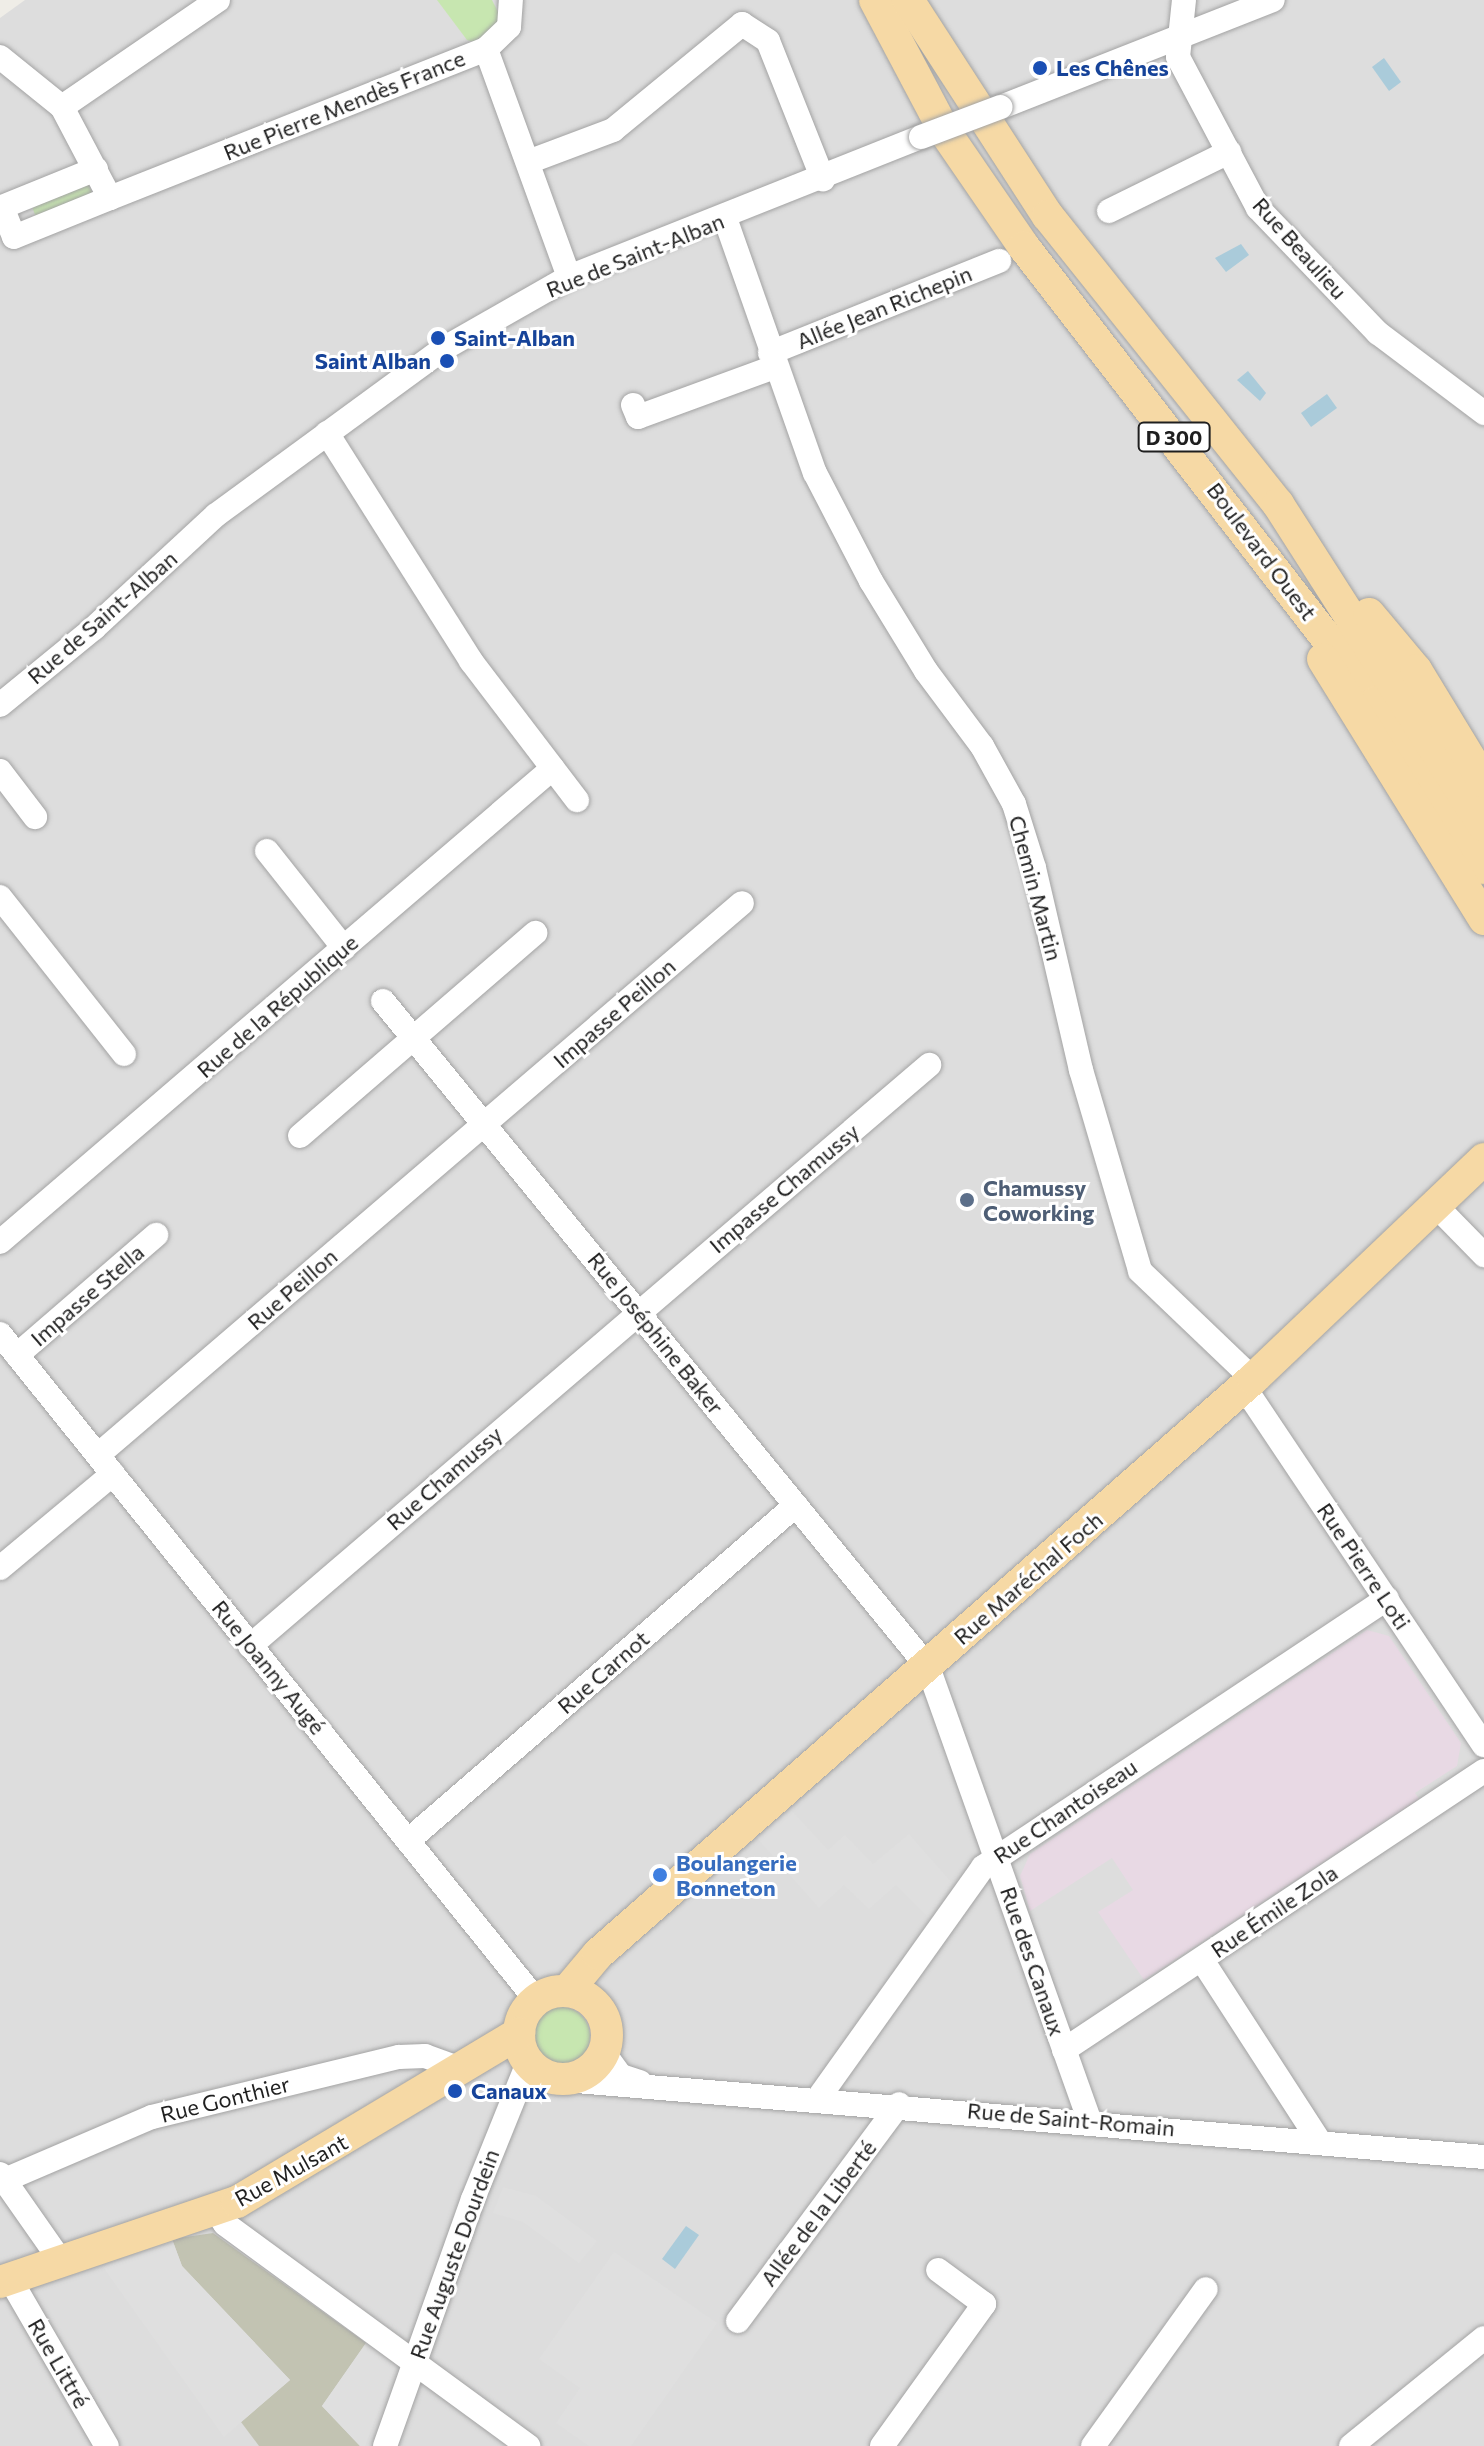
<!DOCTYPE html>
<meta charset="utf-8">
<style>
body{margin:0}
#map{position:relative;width:1484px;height:2446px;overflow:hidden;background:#efede7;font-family:Commissioner,sans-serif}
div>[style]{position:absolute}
.residential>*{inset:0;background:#ddd}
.industrial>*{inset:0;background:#e8d9e4}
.construction>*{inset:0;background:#c2c3b2}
.grass>*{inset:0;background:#c7e6b0}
.round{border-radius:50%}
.parking>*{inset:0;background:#dfdfdf}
.water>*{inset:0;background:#aacbda}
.roads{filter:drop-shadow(0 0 2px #a3a3a3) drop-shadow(0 0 2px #a3a3a3)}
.minor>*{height:24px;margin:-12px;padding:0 12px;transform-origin:12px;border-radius:12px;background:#fff}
.major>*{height:32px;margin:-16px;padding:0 16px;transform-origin:16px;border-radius:16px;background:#f6d9a5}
.major>.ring{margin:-16px;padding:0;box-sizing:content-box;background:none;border:32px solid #f6d9a5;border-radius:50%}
.bridges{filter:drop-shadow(0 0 2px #a3a3a3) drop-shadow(0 0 2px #a3a3a3)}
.minor-bridge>*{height:24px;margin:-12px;padding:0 12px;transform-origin:12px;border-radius:12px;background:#fff}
.dots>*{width:22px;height:22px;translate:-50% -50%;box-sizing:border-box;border:4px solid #fff;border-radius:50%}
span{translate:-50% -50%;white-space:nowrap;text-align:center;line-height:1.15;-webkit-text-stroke:6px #fff;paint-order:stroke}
.shield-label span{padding:2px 6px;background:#fff;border:2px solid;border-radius:6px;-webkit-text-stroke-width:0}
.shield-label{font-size:20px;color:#1f1f1f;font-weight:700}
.transit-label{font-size:22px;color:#164399;font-weight:700}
.left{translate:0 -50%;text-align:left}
.right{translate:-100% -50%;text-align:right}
.street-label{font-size:22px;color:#1f1f1f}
.service-label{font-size:22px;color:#4e5e75;font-weight:700}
.shop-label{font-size:22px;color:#366cbe;font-weight:700}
</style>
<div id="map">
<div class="residential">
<div style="clip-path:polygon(25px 0,1484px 0,1484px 2446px,0 2446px,0 18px)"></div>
</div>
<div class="industrial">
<div style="clip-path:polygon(1367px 1630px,1389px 1636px,1461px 1743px,1457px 1766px,1415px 1793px,1419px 1799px,1144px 1980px,1098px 1912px,1133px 1890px,1112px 1858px,1030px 1911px,1020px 1876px,1030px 1854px)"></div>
</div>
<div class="construction">
<div style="clip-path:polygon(213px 2233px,366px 2343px,322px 2406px,360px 2446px,259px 2446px,241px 2422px,290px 2380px,182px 2266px,172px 2239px)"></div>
</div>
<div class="grass">
<div style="clip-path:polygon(437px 0,492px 0,501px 18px,477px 43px,467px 40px)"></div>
<div style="clip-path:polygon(87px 181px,94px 198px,37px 220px,31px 204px)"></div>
<div class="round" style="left:532px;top:2007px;width:58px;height:58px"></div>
</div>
<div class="parking">
<div style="clip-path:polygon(789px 1808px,828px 1850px,845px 1835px,873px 1864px,909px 1834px,952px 1883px,929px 1918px,896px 1885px,869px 1909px,844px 1885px,819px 1908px,756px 1837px)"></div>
<div style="clip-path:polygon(503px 2187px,536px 2196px,597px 2241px,579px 2263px,523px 2222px,493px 2213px)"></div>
<div style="clip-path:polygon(172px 2239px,182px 2266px,290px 2380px,224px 2437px,103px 2267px)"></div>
<div style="clip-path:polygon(614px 2252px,717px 2323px,631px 2446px,589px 2446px,556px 2423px,580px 2388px,539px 2359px)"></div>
<div style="clip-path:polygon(366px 2343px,397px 2363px,365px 2446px,360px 2446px,322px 2406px)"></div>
</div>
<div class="water">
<div style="clip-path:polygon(1384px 58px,1401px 82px,1389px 91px,1372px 67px)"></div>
<div style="clip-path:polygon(1241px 244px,1249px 255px,1226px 272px,1215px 258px)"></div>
<div style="clip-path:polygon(1248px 371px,1266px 393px,1260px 401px,1237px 380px)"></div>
<div style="clip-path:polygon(1327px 394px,1337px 408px,1311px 427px,1301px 413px)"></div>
<div style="clip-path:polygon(686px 2226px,699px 2235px,675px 2269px,662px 2259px)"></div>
</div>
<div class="roads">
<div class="minor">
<div style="left:1184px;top:0;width:57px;rotate:96deg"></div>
<div style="left:1178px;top:57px;width:171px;rotate:62.1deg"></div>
<div style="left:1258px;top:208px;width:173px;rotate:46.2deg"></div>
<div style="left:1378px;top:333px;width:133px;rotate:37deg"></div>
<div style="left:486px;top:49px;width:32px;rotate:-44deg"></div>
<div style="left:509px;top:27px;width:27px;rotate:-86deg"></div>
<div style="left:0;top:57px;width:80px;rotate:38.9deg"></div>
<div style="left:62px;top:107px;width:103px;rotate:62.2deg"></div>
<div style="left:110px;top:198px;width:404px;rotate:-21.6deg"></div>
<div style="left:486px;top:49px;width:243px;rotate:70deg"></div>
<div style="left:62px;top:107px;width:189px;rotate:-34.4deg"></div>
<div style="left:1001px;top:107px;width:292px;rotate:-21.5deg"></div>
<div style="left:528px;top:162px;width:91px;rotate:-20.6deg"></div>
<div style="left:613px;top:130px;width:167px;rotate:-39.4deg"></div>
<div style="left:742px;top:24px;width:31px;rotate:33deg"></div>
<div style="left:768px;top:41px;width:149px;rotate:68.3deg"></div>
<div style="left:96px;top:169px;width:101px;rotate:158deg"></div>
<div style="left:2px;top:207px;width:32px;rotate:68deg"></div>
<div style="left:14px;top:237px;width:104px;rotate:-22.1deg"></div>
<div style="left:1109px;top:211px;width:134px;rotate:-26.2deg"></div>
<div style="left:725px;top:218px;width:270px;rotate:70.6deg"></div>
<div style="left:815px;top:473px;width:122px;rotate:62.6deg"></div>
<div style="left:871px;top:581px;width:105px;rotate:58.6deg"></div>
<div style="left:926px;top:671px;width:94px;rotate:53.3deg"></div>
<div style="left:982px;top:746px;width:66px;rotate:61.1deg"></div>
<div style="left:1014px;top:804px;width:67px;rotate:72.6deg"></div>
<div style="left:1034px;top:868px;width:207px;rotate:76.9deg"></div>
<div style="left:1081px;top:1070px;width:209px;rotate:73.6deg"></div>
<div style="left:1140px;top:1271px;width:156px;rotate:43.7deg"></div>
<div style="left:770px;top:353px;width:247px;rotate:-21.9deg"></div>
<div style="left:633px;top:405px;width:13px;rotate:67deg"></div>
<div style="left:638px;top:417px;width:146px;rotate:-20.1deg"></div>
<div style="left:327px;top:433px;width:270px;rotate:57.7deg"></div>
<div style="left:471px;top:661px;width:175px;rotate:52.7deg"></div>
<div style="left:0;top:705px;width:122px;rotate:-39.3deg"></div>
<div style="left:94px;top:628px;width:166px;rotate:-42.8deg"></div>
<div style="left:216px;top:515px;width:281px;rotate:-36.2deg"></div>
<div style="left:443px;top:349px;width:145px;rotate:-29.7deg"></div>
<div style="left:569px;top:277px;width:379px;rotate:-21.7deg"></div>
<div style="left:0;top:771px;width:58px;rotate:52.7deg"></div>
<div style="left:267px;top:851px;width:124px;rotate:51.6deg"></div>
<div style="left:0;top:897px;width:200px;rotate:51.7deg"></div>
<div style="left:383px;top:1001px;width:861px;rotate:50.71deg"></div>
<div style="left:928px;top:1667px;width:481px;rotate:70.4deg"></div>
<div style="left:300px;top:1136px;width:311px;rotate:-40.8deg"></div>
<div style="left:1436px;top:1206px;width:69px;rotate:45.6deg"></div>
<div style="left:0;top:1242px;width:728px;rotate:-40.6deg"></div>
<div style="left:0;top:1334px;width:855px;rotate:51.17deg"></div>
<div style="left:17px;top:1355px;width:184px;rotate:-40.8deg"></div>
<div style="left:1244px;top:1387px;width:431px;rotate:56.2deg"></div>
<div style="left:98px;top:1455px;width:848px;rotate:-40.6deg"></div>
<div style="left:0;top:1568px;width:147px;rotate:-39.8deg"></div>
<div style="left:250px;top:1646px;width:894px;rotate:-40.55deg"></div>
<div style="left:410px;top:1839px;width:510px;rotate:-40.87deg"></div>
<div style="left:1202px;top:1960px;width:213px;rotate:57.1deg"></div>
<div style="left:1064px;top:2050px;width:504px;rotate:-33.6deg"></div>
<div style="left:604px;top:2053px;width:29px;rotate:54deg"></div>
<div style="left:621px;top:2076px;width:20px;rotate:18deg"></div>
<div style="left:565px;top:2080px;width:922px;rotate:4.79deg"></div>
<div style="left:817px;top:2100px;width:286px;rotate:-54.5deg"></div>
<div style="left:983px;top:1867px;width:485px;rotate:-33.6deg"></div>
<div style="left:0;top:2174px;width:106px;rotate:55deg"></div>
<div style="left:0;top:2182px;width:165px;rotate:-23.2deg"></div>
<div style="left:152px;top:2117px;width:254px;rotate:-13.7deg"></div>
<div style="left:399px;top:2057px;width:26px;rotate:-2deg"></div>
<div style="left:425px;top:2056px;width:35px;rotate:20deg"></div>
<div style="left:215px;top:2210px;width:17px;rotate:54deg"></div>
<div style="left:225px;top:2224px;width:376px;rotate:36.2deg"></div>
<div style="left:10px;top:2279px;width:193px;rotate:59.9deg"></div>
<div style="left:738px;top:2321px;width:270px;rotate:-53.4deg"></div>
<div style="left:385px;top:2446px;width:262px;rotate:-70.4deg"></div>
<div style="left:473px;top:2199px;width:147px;rotate:-68deg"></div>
<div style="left:882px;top:2446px;width:175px;rotate:-54.3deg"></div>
<div style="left:984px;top:2304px;width:57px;rotate:-143.5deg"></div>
<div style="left:1093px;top:2446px;width:193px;rotate:-54.3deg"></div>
<div style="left:1351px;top:2446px;width:171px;rotate:-39.1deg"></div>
</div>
<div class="major">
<div style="left:875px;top:0;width:149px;rotate:62.1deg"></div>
<div style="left:945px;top:132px;width:140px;rotate:55.5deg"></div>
<div style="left:1024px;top:247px;width:575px;rotate:52.27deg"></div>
<div style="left:1376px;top:702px;width:198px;rotate:57deg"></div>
<div style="left:908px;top:0;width:257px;rotate:57.1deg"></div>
<div style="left:1048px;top:216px;width:369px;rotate:51.4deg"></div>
<div style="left:1278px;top:504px;width:382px;rotate:57.4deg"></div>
<div style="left:1369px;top:614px;width:73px;rotate:50deg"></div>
<div style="left:1416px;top:670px;width:131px;rotate:58.7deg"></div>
<div style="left:1323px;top:659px;width:306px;rotate:58.2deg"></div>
<div class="ring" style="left:519px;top:1991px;width:56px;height:56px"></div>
<div style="left:567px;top:1991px;width:48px;rotate:-50deg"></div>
<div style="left:598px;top:1954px;width:872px;rotate:-41.28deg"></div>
<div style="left:1253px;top:1379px;width:319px;rotate:-43.6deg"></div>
<div style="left:0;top:2282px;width:250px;rotate:-18.7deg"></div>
<div style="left:237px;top:2202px;width:329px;rotate:-30.9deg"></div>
</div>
</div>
<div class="bridges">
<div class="minor-bridge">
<div style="left:921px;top:137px;width:85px;rotate:-20.6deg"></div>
</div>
</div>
<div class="dots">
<div style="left:1040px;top:68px;background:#1a4fb4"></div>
<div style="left:438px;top:338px;background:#1a4fb4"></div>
<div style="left:447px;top:361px;background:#1a4fb4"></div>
<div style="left:967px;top:1200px;background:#5c6f8a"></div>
<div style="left:660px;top:1875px;background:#3f7fe0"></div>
<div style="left:455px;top:2091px;background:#1a4fb4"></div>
</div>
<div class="shield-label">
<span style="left:1174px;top:437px">D 300</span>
</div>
<div class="transit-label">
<span class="left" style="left:1056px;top:68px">Les Chênes</span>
<span class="left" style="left:454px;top:338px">Saint-Alban</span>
<span class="right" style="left:431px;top:361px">Saint Alban</span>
<span class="left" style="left:471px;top:2091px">Canaux</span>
</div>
<div class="street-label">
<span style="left:344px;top:105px;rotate:-22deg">Rue Pierre Mendès France</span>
<span style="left:1300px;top:248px;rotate:48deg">Rue Beaulieu</span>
<span style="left:635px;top:255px;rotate:-22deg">Rue de Saint-Alban</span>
<span style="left:884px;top:307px;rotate:-22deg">Allée Jean Richepin</span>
<span style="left:1262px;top:551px;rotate:53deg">Boulevard Ouest</span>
<span style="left:102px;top:617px;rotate:-41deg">Rue de Saint-Alban</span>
<span style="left:1036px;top:888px;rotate:75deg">Chemin Martin</span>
<span style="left:277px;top:1006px;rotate:-41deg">Rue de la République</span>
<span style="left:614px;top:1013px;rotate:-41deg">Impasse Peillon</span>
<span style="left:784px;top:1188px;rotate:-40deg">Impasse Chamussy</span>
<span style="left:292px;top:1289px;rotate:-41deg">Rue Peillon</span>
<span style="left:87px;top:1295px;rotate:-41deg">Impasse Stella</span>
<span style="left:656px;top:1333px;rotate:51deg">Rue Joséphine Baker</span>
<span style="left:444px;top:1478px;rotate:-41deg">Rue Chamussy</span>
<span style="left:1364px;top:1566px;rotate:56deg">Rue Pierre Loti</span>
<span style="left:1028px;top:1578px;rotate:-41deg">Rue Maréchal Foch</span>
<span style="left:269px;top:1667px;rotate:51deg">Rue Joanny Augé</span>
<span style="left:603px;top:1672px;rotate:-41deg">Rue Carnot</span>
<span style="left:1065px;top:1811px;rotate:-34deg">Rue Chantoiseau</span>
<span style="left:1274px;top:1911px;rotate:-34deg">Rue Émile Zola</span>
<span style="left:1033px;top:1961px;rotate:71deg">Rue des Canaux</span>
<span style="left:225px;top:2099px;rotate:-14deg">Rue Gonthier</span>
<span style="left:1071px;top:2119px;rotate:5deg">Rue de Saint-Romain</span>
<span style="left:291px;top:2170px;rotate:-29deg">Rue Mulsant</span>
<span style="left:818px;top:2213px;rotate:-53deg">Allée de la Liberté</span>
<span style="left:454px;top:2254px;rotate:-70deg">Rue Auguste Dourdein</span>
<span style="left:59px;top:2363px;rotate:60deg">Rue Littré</span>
</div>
<div class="service-label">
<span class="left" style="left:983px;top:1200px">Chamussy<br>Coworking</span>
</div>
<div class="shop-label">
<span class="left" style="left:676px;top:1875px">Boulangerie<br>Bonneton</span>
</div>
</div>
